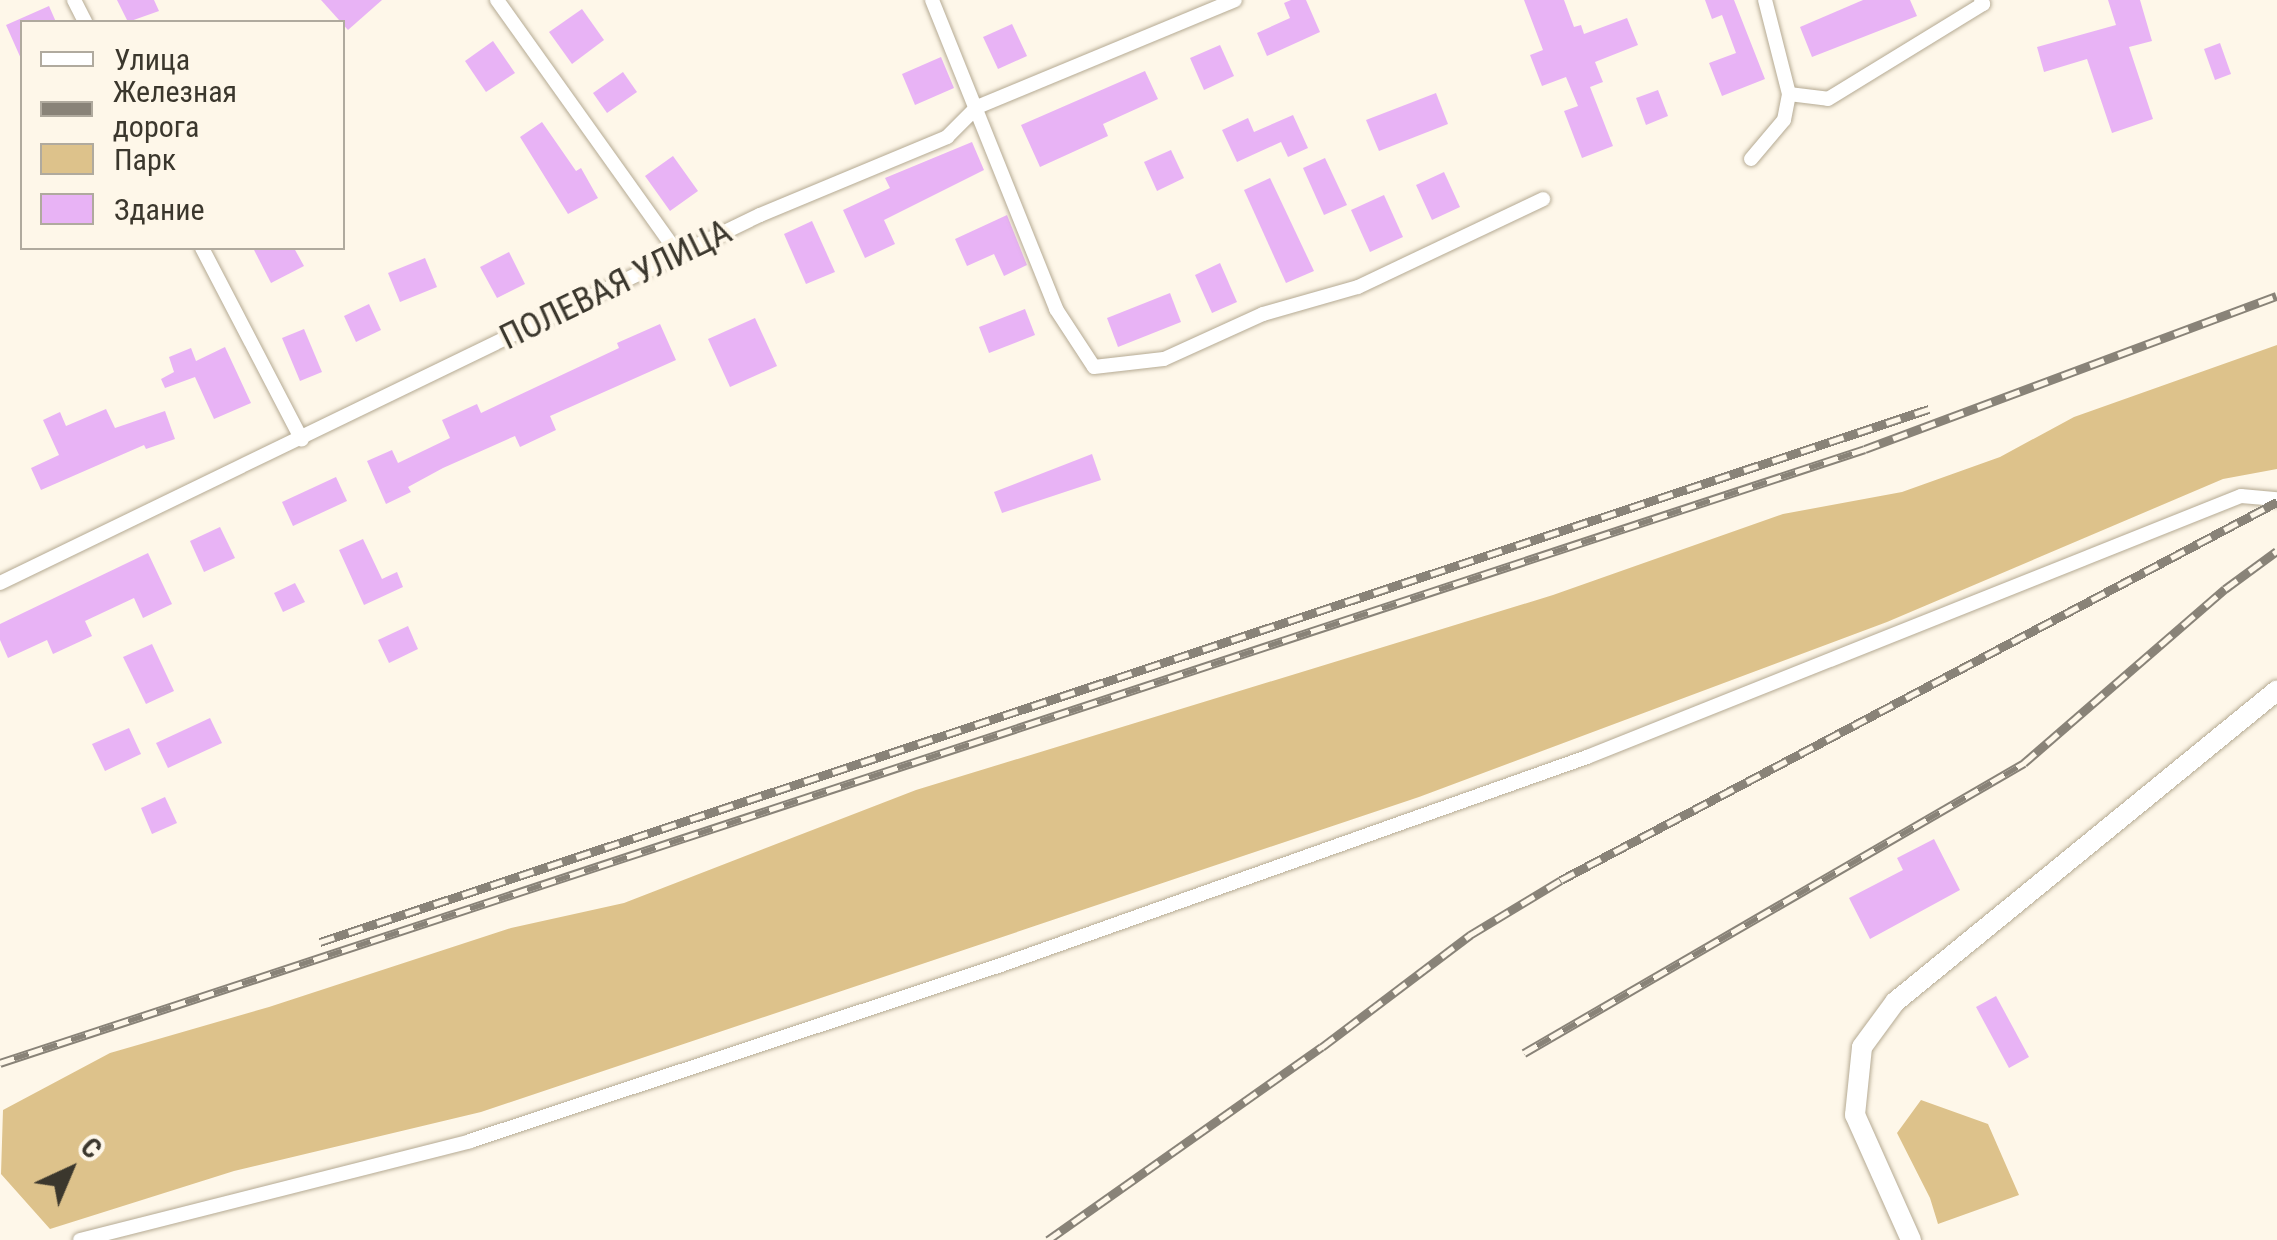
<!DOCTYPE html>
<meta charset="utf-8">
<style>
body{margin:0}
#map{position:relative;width:2277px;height:1240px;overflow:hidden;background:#fef7e9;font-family:"Roboto Condensed",sans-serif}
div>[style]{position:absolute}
.green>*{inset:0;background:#ddc28b}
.building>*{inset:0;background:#e8b3f5}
.roads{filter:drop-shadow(0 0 2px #b5aa93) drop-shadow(0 0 2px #b5aa93)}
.street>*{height:14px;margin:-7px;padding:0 7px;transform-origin:7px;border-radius:7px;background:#fff}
.secondary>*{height:20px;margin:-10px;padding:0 10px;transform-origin:10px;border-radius:10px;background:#fff}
.rail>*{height:9px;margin-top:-4.5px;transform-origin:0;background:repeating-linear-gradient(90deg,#fef7e9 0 15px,#898378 0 30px);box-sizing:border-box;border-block:2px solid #898378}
span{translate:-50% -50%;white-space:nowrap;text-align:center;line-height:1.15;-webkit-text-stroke:8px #fef7e9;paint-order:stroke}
.street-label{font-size:35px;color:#3b372d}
.legend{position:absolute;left:20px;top:20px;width:325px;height:230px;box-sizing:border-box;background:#fef7e9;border:2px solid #b0aa9e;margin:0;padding:12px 18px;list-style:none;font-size:30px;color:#3b372d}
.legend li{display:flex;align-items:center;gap:20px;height:50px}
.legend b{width:50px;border:2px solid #b0aa9e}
.north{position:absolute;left:20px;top:1120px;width:100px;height:100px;-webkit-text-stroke:8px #fef7e9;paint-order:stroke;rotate:44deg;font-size:28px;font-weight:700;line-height:40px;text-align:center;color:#3b372d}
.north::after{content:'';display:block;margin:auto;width:35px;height:45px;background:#3b372d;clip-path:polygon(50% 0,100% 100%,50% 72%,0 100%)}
</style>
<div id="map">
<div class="green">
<div style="clip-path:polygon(2277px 345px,2277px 469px,2223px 479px,1887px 622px,1419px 797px,481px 1112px,234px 1171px,50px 1229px,1px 1174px,3px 1110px,110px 1053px,269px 1007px,511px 928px,624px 903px,916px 790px,1553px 595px,1783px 514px,1902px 492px,2000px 457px,2074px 417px)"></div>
<div style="clip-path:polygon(1921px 1100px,1988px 1124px,2019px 1195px,1938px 1224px,1930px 1198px,1897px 1133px)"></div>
</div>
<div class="building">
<div style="clip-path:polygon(117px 0,154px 0,159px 11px,128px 22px)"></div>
<div style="clip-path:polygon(321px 0,382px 0,348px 30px)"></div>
<div style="clip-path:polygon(1291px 0,1306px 0,1320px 32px,1267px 56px,1257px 33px,1290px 18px,1284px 3px)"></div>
<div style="clip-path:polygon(1524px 0,1564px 0,1574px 27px,1581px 25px,1584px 34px,1627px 18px,1638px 45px,1595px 62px,1603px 82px,1590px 87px,1613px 146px,1582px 158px,1564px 111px,1578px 106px,1566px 77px,1542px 86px,1530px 55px,1543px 50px)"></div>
<div style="clip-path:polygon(1705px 0,1734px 0,1765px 79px,1722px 96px,1709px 63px,1736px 53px,1722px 15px,1712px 19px)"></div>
<div style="clip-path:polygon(1863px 0,1910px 0,1917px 16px,1812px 57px,1800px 27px)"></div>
<div style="clip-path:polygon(2108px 0,2140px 0,2152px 41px,2129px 47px,2153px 119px,2112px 133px,2087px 59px,2044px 72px,2037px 47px,2116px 25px)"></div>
<div style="clip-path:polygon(49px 6px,56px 22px,22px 22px,22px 61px,6px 25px)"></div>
<div style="clip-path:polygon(582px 9px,604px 40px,572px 64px,549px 32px)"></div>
<div style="clip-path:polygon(1012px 24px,1027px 56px,998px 69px,983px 37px)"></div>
<div style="clip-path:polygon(493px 41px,515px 73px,486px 92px,465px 61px)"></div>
<div style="clip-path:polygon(2220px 43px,2231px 74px,2215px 80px,2204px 49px)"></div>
<div style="clip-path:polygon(1220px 45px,1234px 76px,1204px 90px,1190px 58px)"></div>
<div style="clip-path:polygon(941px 57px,954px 88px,915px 105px,902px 74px)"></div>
<div style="clip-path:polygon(1145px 71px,1158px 99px,1103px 124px,1108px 136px,1040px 167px,1021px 125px)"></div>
<div style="clip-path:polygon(623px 72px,637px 92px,607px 113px,593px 93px)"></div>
<div style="clip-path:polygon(1658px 90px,1668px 116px,1646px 125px,1636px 98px)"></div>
<div style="clip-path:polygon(1436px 93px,1448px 124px,1379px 151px,1366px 120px)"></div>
<div style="clip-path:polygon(1293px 115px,1308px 148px,1288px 157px,1281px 142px,1237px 162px,1222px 130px,1248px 118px,1254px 132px)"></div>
<div style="clip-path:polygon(542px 122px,576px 171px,581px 168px,598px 198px,568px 214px,520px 137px)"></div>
<div style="clip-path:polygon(972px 142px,984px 170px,884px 220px,895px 244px,865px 258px,843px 210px,890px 188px,885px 178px)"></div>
<div style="clip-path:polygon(1171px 150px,1184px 178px,1157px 191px,1144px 162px)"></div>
<div style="clip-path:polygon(673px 156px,698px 191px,670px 211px,645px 176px)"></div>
<div style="clip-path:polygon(1325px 158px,1347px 205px,1324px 215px,1303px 168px)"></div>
<div style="clip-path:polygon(1444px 172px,1460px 207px,1432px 220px,1416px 185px)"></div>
<div style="clip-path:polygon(1270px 178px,1314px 271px,1286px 283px,1244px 190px)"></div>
<div style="clip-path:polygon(1384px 195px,1403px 237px,1370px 252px,1351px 210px)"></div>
<div style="clip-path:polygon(1007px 215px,1027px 265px,1004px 276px,994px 254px,967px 266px,955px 239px)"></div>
<div style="clip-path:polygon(812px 221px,835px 272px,806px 284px,784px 234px)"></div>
<div style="clip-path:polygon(253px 248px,294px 248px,304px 266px,271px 283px)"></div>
<div style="clip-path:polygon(509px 252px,525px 284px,497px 298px,480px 267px)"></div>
<div style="clip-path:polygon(425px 258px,437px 287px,400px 302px,388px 273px)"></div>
<div style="clip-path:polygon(1220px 263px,1237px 302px,1212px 313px,1195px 275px)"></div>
<div style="clip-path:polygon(1170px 293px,1181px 322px,1118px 347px,1107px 318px)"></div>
<div style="clip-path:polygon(369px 304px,381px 330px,356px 342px,344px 316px)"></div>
<div style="clip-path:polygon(1025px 309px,1035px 335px,989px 353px,979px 327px)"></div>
<div style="clip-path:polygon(755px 318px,777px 366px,730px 387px,708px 339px)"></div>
<div style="clip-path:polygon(660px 324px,676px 360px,550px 416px,556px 430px,520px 447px,515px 436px,443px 468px,408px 487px,411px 492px,386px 504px,367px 461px,392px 450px,398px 463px,450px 438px,442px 420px,477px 404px,481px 413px,619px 348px,617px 343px)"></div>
<div style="clip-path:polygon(304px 329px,322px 372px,300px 381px,282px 338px)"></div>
<div style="clip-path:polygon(225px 347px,251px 403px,214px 419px,195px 377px,165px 388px,161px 379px,174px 372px,169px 357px,191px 348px,196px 361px)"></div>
<div style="clip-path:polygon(106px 409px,115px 428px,165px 411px,175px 439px,146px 449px,144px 445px,41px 490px,31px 468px,59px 455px,43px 420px,60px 412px,66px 426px)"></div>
<div style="clip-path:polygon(1092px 454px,1101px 480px,1002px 513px,994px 492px)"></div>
<div style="clip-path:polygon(336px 477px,347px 501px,293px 526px,282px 502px)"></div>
<div style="clip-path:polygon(220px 527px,235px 558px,204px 572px,190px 541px)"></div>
<div style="clip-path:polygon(363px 539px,382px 579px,397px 572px,403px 587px,364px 605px,339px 550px)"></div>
<div style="clip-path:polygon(148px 553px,172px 604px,143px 618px,134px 598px,85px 621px,92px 636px,53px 654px,47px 640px,8px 658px,0 640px,0 624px)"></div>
<div style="clip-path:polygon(295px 583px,305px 602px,283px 612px,274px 593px)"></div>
<div style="clip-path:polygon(408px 626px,418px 649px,389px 663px,378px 640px)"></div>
<div style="clip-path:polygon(152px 644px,174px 691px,146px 704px,123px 657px)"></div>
<div style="clip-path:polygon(210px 718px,222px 743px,168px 768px,156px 743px)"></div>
<div style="clip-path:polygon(129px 728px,141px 754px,105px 771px,92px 744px)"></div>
<div style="clip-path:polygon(165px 797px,177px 823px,152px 834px,141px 808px)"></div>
<div style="clip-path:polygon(1934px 839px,1960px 890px,1870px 939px,1849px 898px,1903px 870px,1897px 858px)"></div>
<div style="clip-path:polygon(1996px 996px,2029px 1057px,2009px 1068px,1976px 1007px)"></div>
</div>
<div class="roads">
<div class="street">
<div style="left:74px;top:0;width:25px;rotate:63deg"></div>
<div style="left:497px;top:0;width:313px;rotate:54.5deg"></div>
<div style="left:932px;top:0;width:333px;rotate:68.1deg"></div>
<div style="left:1056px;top:309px;width:69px;rotate:56.8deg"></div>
<div style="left:1094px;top:367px;width:70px;rotate:-6.5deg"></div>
<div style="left:1164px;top:359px;width:109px;rotate:-24.4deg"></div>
<div style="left:1263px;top:314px;width:99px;rotate:-15.9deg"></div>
<div style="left:1358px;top:287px;width:205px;rotate:-25.4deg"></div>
<div style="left:1789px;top:94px;width:39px;rotate:7deg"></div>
<div style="left:1828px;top:99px;width:182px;rotate:-31.5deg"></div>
<div style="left:1983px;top:4px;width:4px;rotate:-117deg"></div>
<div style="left:1751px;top:159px;width:51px;rotate:-49.8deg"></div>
<div style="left:1784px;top:120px;width:26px;rotate:-79deg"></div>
<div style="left:1789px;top:94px;width:97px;rotate:-104.3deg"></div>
<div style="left:202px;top:248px;width:216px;rotate:62.5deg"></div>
<div style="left:0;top:583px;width:844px;rotate:-25.84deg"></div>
<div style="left:760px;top:215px;width:203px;rotate:-22.6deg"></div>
<div style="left:947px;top:137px;width:42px;rotate:-45deg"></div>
<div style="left:977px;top:107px;width:279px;rotate:-22.5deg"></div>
<div style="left:80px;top:1240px;width:402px;rotate:-14.2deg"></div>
<div style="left:470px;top:1141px;width:559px;rotate:-18.34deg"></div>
<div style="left:1001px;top:965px;width:622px;rotate:-19.54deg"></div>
<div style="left:1587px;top:757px;width:704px;rotate:-21.76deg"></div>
<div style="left:2241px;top:496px;width:36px;rotate:5deg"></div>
</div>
<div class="secondary">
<div style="left:1911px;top:1240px;width:137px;rotate:-114.1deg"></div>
<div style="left:1855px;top:1115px;width:68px;rotate:-84.1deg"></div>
<div style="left:1862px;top:1047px;width:56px;rotate:-53.7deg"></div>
<div style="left:1895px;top:1002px;width:493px;rotate:-39.2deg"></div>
</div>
</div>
<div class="rail">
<div style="left:320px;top:942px;width:1695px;rotate:-18.33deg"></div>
<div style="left:1524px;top:1053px;width:578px;rotate:-30.11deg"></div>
<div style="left:2024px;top:763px;width:266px;rotate:-40.9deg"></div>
<div style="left:2225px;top:589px;width:64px;rotate:-36.2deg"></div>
<div style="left:0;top:1063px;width:1963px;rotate:-18.22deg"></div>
<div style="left:1865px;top:449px;width:439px;rotate:-20.4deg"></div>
<div style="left:1048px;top:1240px;width:335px;rotate:-35.2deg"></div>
<div style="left:1322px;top:1047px;width:186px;rotate:-37.1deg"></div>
<div style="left:1470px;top:935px;width:106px;rotate:-31.1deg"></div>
<div style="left:1561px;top:880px;width:810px;rotate:-27.83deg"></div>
</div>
<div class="street-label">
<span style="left:616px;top:285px;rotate:-26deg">ПОЛЕВАЯ УЛИЦА</span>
</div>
<ul class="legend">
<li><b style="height:12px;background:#fff"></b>Улица</li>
<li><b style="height:12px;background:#898378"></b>Железная дорога</li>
<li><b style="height:28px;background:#ddc28b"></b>Парк</li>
<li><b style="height:28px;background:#e8b3f5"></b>Здание</li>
</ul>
<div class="north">С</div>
</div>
